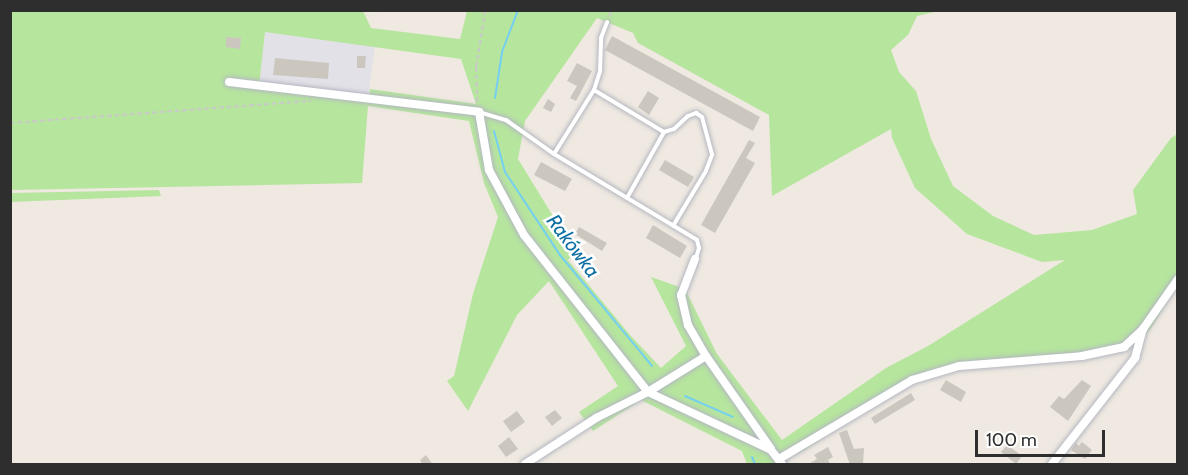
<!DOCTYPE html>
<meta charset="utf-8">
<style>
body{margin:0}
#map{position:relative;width:1188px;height:475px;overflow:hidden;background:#efe9e1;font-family:Cabin,sans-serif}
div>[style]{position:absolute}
.industrial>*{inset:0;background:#e3e1e8}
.green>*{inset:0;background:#b6e59e}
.stream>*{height:2px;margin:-1px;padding:0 1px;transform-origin:1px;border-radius:1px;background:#75cff0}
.building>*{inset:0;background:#cbc7bf}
.path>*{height:1.5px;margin-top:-0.75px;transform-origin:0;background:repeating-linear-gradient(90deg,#c9c9c9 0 4.5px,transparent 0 7.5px)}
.roads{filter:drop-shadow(0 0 2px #b4b7c1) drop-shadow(0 0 2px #b4b7c1)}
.service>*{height:4px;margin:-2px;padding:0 2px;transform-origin:2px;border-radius:2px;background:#fff}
.minor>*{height:8px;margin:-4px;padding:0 4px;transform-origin:4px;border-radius:4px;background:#fff}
span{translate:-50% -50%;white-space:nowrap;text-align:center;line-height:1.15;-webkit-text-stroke:5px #fff;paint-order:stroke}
.water-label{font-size:20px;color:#0d6fa3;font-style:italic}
.frame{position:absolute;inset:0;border:12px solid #2e2e2e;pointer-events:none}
.scale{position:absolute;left:975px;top:430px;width:130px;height:27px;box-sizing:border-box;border:3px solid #2e2e2e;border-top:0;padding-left:8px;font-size:18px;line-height:21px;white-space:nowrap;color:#2e2e2e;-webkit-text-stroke:4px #fff;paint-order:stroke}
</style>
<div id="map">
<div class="industrial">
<div style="clip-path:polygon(265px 32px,375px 46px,368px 97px,259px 86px)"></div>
</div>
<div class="green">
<div style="clip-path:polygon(evenodd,11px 11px,363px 11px,371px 28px,460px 39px,467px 11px,939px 11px,917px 16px,908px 35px,891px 50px,899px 72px,916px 91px,931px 139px,953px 186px,993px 216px,1034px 235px,1092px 230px,1137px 214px,1133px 190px,1171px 138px,1177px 134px,1177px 286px,1150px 330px,1135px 343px,1103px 354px,970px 367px,906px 384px,803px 451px,774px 464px,747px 464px,742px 451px,641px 400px,593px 431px,579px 412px,618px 386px,549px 281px,517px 315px,468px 411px,447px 381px,454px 376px,473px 294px,498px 217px,484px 183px,469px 121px,368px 106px,362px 183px,13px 190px,11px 188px,11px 11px,597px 18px,633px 33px,638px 43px,769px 115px,772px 196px,891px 129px,892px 138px,915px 188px,967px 234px,1042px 262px,1065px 260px,928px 346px,886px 368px,782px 440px,717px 354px,685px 289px,651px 277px,686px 346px,661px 368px,630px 335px,568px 260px,575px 252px,518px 159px,525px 121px,597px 18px,11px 11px,265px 32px,461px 59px,476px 104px,370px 89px,369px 97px,259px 86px,265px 32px)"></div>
<div style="clip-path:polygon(159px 190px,161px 196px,11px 202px,11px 193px)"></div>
</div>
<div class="stream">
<div style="left:495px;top:98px;width:47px;rotate:-81.3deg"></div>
<div style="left:502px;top:52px;width:45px;rotate:-69.1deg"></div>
<div style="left:494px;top:131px;width:42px;rotate:75deg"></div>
<div style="left:505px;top:172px;width:100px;rotate:56.5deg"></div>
<div style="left:560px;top:255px;width:144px;rotate:50.3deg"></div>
<div style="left:685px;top:396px;width:52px;rotate:23.6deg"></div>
<div style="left:752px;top:457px;width:8px;rotate:67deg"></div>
</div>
<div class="building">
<div style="clip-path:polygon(612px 36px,760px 117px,753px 131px,605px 50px)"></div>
<div style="clip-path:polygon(226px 37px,241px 38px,240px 49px,226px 47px)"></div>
<div style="clip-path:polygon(357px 56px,366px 56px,365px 68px,357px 68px)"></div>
<div style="clip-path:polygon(275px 58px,329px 63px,328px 79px,273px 75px)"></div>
<div style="clip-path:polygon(577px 63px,592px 71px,576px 101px,570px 98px,577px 86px,567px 81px)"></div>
<div style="clip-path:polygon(648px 91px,659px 98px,649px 115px,638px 107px)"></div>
<div style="clip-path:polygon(548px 99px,555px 104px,551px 112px,543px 108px)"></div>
<div style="clip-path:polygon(749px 140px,755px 143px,746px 158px,755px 163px,715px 233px,701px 225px)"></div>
<div style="clip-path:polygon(665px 160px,694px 177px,688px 187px,659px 170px)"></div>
<div style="clip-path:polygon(541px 162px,572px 179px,565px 191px,534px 175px)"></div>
<div style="clip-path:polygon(653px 225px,687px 246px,680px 258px,646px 238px)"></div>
<div style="clip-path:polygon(579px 227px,607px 243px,602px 251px,575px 234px)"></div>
<div style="clip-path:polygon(946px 380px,966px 392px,961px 402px,940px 390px)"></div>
<div style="clip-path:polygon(1082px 380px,1091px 386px,1068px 421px,1050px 407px,1059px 396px,1064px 399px)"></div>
<div style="clip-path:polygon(911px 393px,915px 400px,875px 424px,871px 418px,874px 416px)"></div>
<div style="clip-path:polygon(555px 410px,562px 418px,552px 426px,545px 417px)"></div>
<div style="clip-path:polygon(517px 411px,525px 422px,511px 432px,503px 421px)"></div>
<div style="clip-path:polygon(847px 430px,854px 449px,864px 448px,863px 465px,850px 465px,839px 433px)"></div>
<div style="clip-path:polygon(509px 437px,518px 449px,506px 457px,498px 446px)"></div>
<div style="clip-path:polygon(1082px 442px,1092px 450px,1085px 459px,1071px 450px,1076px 443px,1079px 446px)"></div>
<div style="clip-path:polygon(1007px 445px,1022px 456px,1016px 464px,1001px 452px)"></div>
<div style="clip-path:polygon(828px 447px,833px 457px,828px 460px,831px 465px,807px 465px,817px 459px,814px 455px)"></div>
<div style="clip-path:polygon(426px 455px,433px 465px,423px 465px,420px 460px)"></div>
</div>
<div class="path">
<div style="left:609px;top:16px;width:6px;rotate:-72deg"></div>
<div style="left:477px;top:102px;width:35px;rotate:-92deg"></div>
<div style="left:476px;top:67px;width:58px;rotate:-81deg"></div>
<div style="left:10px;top:123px;width:302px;rotate:-4.2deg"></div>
</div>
<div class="roads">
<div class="service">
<div style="left:594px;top:90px;width:20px;rotate:-72deg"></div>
<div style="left:600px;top:71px;width:33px;rotate:-88deg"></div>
<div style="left:601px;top:38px;width:17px;rotate:-69deg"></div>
<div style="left:479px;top:112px;width:28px;rotate:17deg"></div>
<div style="left:506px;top:120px;width:59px;rotate:35.3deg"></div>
<div style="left:554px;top:154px;width:167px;rotate:31deg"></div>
<div style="left:697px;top:240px;width:8px;rotate:76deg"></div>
<div style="left:699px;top:248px;width:10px;rotate:107deg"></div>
<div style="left:554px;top:154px;width:75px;rotate:-58deg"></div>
<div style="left:594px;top:90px;width:82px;rotate:31deg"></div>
<div style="left:664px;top:132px;width:10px;rotate:-17deg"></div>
<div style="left:674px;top:129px;width:19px;rotate:-43deg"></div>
<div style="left:688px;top:116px;width:9px;rotate:-21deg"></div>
<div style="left:696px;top:113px;width:7px;rotate:34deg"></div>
<div style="left:702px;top:117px;width:39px;rotate:75deg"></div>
<div style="left:712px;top:155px;width:17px;rotate:111deg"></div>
<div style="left:706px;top:171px;width:64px;rotate:121deg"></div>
<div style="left:627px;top:198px;width:76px;rotate:-60.7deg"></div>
</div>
<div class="minor">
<div style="left:229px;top:82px;width:252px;rotate:6.8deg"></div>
<div style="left:479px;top:112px;width:59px;rotate:80.2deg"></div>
<div style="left:489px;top:170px;width:74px;rotate:61.7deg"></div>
<div style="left:524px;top:235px;width:200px;rotate:51.7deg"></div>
<div style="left:648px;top:392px;width:68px;rotate:-31.8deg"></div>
<div style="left:695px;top:259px;width:39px;rotate:111deg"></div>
<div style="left:681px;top:295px;width:31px;rotate:77deg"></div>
<div style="left:688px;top:325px;width:36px;rotate:60deg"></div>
<div style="left:706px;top:356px;width:113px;rotate:55deg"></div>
<div style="left:779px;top:459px;width:155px;rotate:-30.7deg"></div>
<div style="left:912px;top:380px;width:49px;rotate:-16.6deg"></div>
<div style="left:959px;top:366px;width:123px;rotate:-4.6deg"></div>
<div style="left:1082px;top:356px;width:43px;rotate:-12.1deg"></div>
<div style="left:1124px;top:347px;width:26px;rotate:-43deg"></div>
<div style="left:1143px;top:329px;width:61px;rotate:-55deg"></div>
<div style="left:525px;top:464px;width:85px;rotate:-32.9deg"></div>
<div style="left:596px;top:418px;width:58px;rotate:-26.6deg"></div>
<div style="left:648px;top:392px;width:136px;rotate:25.2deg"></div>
<div style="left:771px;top:450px;width:18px;rotate:52deg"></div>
<div style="left:1052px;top:464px;width:135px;rotate:-51.9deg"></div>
<div style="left:1135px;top:358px;width:30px;rotate:-75deg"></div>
</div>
</div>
<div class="water-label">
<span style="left:573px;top:246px;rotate:53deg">Rakówka</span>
</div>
<div class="frame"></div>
<div class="scale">100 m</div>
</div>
